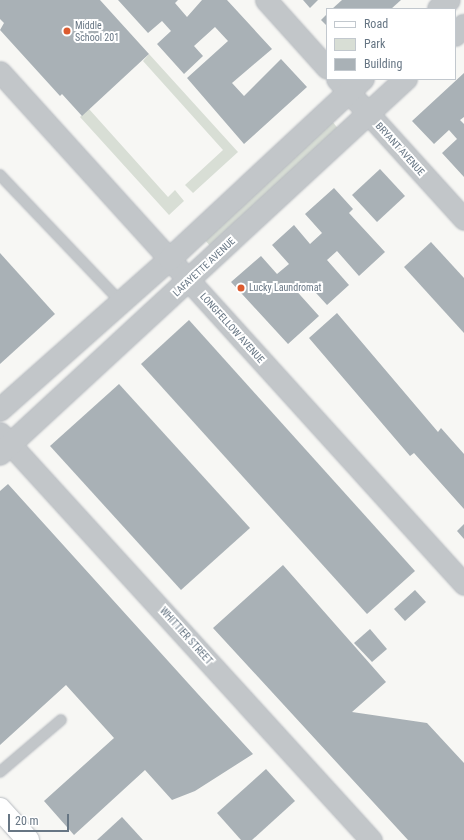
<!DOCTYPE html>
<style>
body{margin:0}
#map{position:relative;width:464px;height:840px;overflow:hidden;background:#f7f7f4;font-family:"Roboto Condensed",sans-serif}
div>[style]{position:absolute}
.green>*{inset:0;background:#d8ded5}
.building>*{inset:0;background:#a9b1b6}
.roads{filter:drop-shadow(0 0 1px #b7bbc0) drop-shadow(0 0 1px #b7bbc0)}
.service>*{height:10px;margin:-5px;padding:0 5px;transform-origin:5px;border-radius:5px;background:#c2c6c9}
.minor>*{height:21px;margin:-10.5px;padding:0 10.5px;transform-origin:10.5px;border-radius:10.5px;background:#c2c6c9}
.tertiary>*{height:22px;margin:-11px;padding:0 11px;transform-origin:11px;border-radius:11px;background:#c2c6c9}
.secondary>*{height:22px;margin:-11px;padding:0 11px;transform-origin:11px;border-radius:11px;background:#fff}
.dots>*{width:11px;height:11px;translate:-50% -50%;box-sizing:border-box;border:2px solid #fff;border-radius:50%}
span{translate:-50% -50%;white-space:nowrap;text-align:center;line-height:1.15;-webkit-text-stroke:4px #fff;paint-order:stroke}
.poi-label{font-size:10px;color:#677684}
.left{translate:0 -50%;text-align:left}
.street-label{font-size:10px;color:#677684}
.legend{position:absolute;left:326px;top:8px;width:130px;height:72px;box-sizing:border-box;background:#fff;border:1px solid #c2c8ce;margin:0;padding:5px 7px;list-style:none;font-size:12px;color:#677684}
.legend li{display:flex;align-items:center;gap:8px;height:20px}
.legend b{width:20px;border:1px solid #c2c8ce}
.scale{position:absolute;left:8px;top:814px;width:61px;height:18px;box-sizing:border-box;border:2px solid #677684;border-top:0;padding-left:5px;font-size:12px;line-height:14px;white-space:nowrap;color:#677684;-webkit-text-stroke:3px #fff;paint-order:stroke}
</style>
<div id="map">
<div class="green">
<div style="clip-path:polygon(149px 54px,238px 152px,193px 193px,185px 185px,223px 150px,143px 61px)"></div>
<div style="clip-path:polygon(89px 109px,168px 197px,175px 190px,184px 201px,169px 215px,80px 117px)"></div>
<div style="clip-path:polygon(332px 121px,340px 131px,212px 248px,203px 238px)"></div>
</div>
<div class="building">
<div style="clip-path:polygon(0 0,100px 0,149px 54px,82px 116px,62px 94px,60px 96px,0 30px,4px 23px,0 19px)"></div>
<div style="clip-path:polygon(118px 0,178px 0,175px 3px,187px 17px,202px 0,227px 0,272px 49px,232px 83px,244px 96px,281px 59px,307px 87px,244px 144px,187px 78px,228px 41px,215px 27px,194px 46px,203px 56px,184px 74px,157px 44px,171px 31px,162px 21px,148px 33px)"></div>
<div style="clip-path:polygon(303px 0,318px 0,310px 8px)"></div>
<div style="clip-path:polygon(342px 0,401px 0,391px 9px,332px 9px)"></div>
<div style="clip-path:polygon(327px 14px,327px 26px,321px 20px)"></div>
<div style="clip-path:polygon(464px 73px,464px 117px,460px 120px,464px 124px,464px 177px,442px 153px,457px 139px,449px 130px,434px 144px,412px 121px)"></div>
<div style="clip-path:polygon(380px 169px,405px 196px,377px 222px,352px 195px)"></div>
<div style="clip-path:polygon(334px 188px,353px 209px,349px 213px,385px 252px,359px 276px,337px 251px,327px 260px,349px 285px,327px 305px,306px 282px,302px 286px,297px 281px,292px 286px,319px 316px,288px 344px,231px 282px,261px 256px,277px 274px,289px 264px,272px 245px,294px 225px,310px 244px,322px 233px,305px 214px)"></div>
<div style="clip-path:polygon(431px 242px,464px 278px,464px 333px,404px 267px)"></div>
<div style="clip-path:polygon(0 253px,55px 314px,0 364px)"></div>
<div style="clip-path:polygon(337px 313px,438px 432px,441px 428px,464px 454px,464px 509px,414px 453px,410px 456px,309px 338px)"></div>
<div style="clip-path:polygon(189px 320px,415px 571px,367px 614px,141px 364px)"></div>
<div style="clip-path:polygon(119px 384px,250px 528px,181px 590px,50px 446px)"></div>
<div style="clip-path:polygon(8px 484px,197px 693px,253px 754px,195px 791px,172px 800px,145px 770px,74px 835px,44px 801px,114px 738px,66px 685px,0 745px,0 491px)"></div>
<div style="clip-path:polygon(464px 524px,464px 539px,457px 531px)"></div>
<div style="clip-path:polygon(283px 565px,386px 682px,352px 712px,427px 723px,464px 763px,464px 840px,408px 840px,213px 628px)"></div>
<div style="clip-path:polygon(415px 590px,426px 602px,405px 621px,394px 609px)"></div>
<div style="clip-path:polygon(370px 629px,387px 649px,372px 662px,354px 643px)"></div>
<div style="clip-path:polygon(266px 769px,295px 801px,252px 840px,241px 840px,217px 813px)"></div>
<div style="clip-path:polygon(122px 817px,143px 840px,97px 840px)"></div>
</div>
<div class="roads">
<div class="service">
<div style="left:0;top:175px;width:175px;rotate:46.4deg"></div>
<div style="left:0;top:772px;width:80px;rotate:-40.4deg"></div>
</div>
<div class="minor">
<div style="left:266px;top:0;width:91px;rotate:48.1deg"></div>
<div style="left:0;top:72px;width:691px;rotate:47.82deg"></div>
<div style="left:337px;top:79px;width:189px;rotate:47.8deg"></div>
<div style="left:0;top:433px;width:551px;rotate:47.65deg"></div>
</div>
<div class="tertiary">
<div style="left:439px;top:9px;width:13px;rotate:-42deg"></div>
<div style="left:455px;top:35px;width:13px;rotate:-45deg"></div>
<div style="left:0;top:410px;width:227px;rotate:-41.6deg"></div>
<div style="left:170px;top:259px;width:264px;rotate:-43deg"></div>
<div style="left:0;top:454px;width:553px;rotate:-42.73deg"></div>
</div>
<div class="secondary">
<div style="left:0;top:809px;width:42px;rotate:47.9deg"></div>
</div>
</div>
<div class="dots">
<div style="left:67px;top:31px;background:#dc5b2f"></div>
<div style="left:241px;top:288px;background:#dc5b2f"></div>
</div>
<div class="poi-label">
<span class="left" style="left:75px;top:31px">Middle<br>School 201</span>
<span class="left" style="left:249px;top:288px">Lucky Laundromat</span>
</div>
<div class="street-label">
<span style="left:400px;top:149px;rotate:48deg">BRYANT AVENUE</span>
<span style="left:204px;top:267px;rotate:-43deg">LAFAYETTE AVENUE</span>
<span style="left:232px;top:328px;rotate:48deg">LONGFELLOW AVENUE</span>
<span style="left:186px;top:636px;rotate:48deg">WHITTIER STREET</span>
</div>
<ul class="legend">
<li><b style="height:5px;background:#fff"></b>Road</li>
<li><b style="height:11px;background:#d8ded5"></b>Park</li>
<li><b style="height:11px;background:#a9b1b6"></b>Building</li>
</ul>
<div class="scale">20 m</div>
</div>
